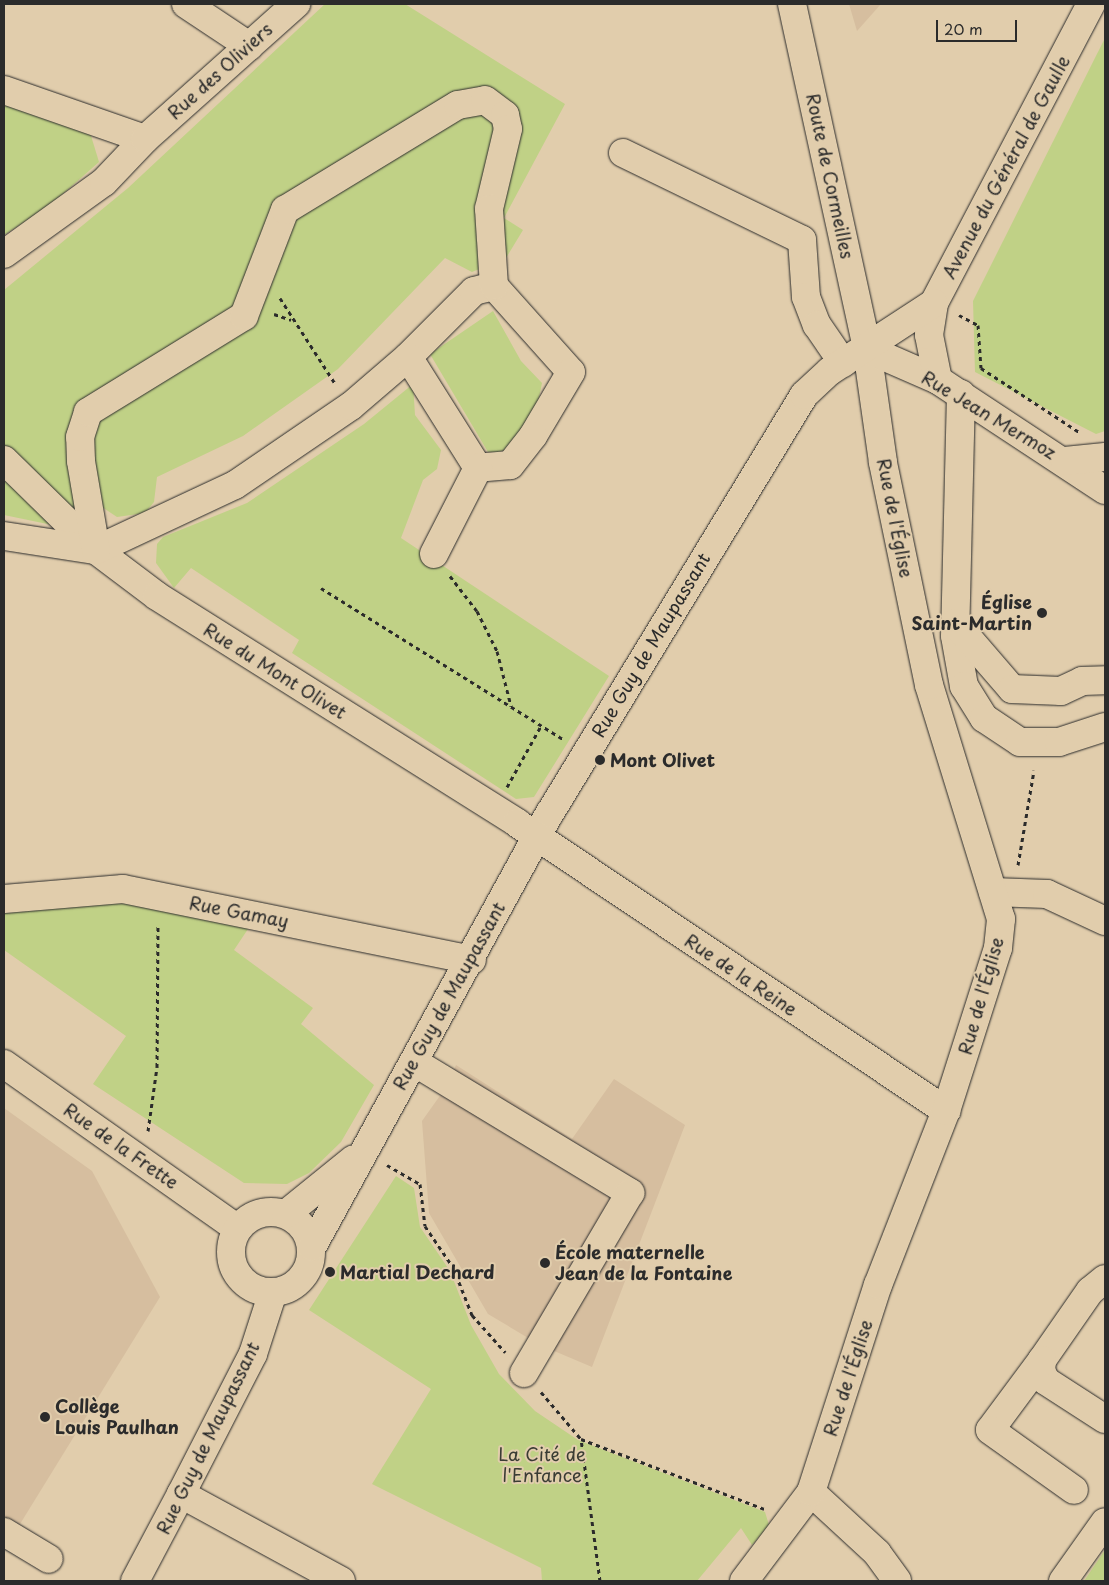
<!DOCTYPE html>
<meta charset="utf-8">
<style>
body{margin:0}
#map{position:relative;width:1109px;height:1585px;overflow:hidden;background:#e1cdac;font-family:"Playpen Sans",sans-serif}
div>[style]{position:absolute}
.built>*{inset:0;background:#d6be9f}
.green>*{inset:0;background:#c0d186}
.path>*{height:3px;margin-top:-1.5px;transform-origin:0;background:repeating-linear-gradient(90deg,#2b2b2b 0 4px,transparent 0 8px)}
.roads{filter:drop-shadow(0 0 1px #2b2b2b) drop-shadow(0 0 1px #2b2b2b)}
.minor>*{height:28px;margin:-14px;padding:0 14px;transform-origin:14px;border-radius:14px;background:#e1cdac}
.major>*{height:28px;margin:-14px;padding:0 14px;transform-origin:14px;border-radius:14px;background:#e1cdac}
.major>.ring{margin:-14px;padding:0;box-sizing:content-box;background:none;border:28px solid #e1cdac;border-radius:50%}
.dots>*{width:14px;height:14px;translate:-50% -50%;box-sizing:border-box;border:2px solid #e1cdac;border-radius:50%}
span{translate:-50% -50%;white-space:nowrap;text-align:center;line-height:1.15;-webkit-text-stroke:4px #e1cdac;paint-order:stroke}
.street-label{font-size:18px;color:#2b2b2b}
.poi-label{font-size:18px;color:#2b2b2b;font-weight:700}
.right{translate:-100% -50%;text-align:right}
.left{translate:0 -50%;text-align:left}
.park-label{font-size:18px;color:#3a3c34}
.frame{position:absolute;inset:0;border:5px solid #2b2b2b;pointer-events:none}
.scale{position:absolute;left:936px;top:20px;width:81px;height:22px;box-sizing:border-box;border:2px solid #2b2b2b;border-top:0;padding-left:6px;font-size:15px;line-height:18px;white-space:nowrap;color:#2b2b2b;-webkit-text-stroke:4px #e1cdac;paint-order:stroke}
</style>
<div id="map">
<div class="built">
<div style="clip-path:polygon(849px 4px,881px 4px,857px 31px)"></div>
<div style="clip-path:polygon(456px 1065px,572px 1139px,614px 1079px,685px 1125px,592px 1367px,540px 1345px,488px 1314px,429px 1213px,422px 1121px,449px 1083px)"></div>
<div style="clip-path:polygon(4px 1108px,92px 1171px,160px 1297px,4px 1550px)"></div>
</div>
<div class="green">
<div style="clip-path:polygon(325px 4px,405px 4px,565px 104px,504px 218px,523px 230px,506px 258px,472px 272px,445px 258px,338px 369px,243px 436px,157px 477px,154px 502px,145px 513px,117px 517px,99px 505px,57px 526px,4px 515px,4px 290px,128px 188px)"></div>
<div style="clip-path:polygon(1105px 38px,1105px 431px,1096px 434px,975px 372px,973px 301px)"></div>
<div style="clip-path:polygon(4px 98px,88px 126px,99px 162px,48px 207px,4px 235px)"></div>
<div style="clip-path:polygon(493px 311px,521px 361px,542px 383px,537px 407px,513px 447px,499px 452px,488px 452px,430px 354px)"></div>
<div style="clip-path:polygon(413px 384px,415px 415px,441px 450px,437px 469px,423px 480px,401px 538px,609px 676px,534px 797px,516px 799px,292px 653px,299px 640px,191px 568px,174px 588px,156px 563px,157px 544px,163px 537px,247px 503px,364px 424px)"></div>
<div style="clip-path:polygon(119px 900px,252px 923px,234px 950px,313px 1008px,301px 1024px,374px 1085px,341px 1142px,309px 1173px,287px 1184px,244px 1183px,93px 1084px,126px 1036px,4px 950px,4px 907px)"></div>
<div style="clip-path:polygon(396px 1176px,414px 1188px,420px 1227px,450px 1271px,471px 1325px,499px 1374px,535px 1411px,578px 1440px,765px 1512px,769px 1525px,752px 1545px,741px 1528px,697px 1581px,542px 1581px,541px 1568px,372px 1484px,431px 1389px,309px 1310px)"></div>
<div style="clip-path:polygon(1105px 1550px,1105px 1581px,1083px 1581px,1084px 1581px)"></div>
</div>
<div class="path">
<div style="left:280px;top:298px;width:103px;rotate:57.2deg"></div>
<div style="left:274px;top:314px;width:18px;rotate:19deg"></div>
<div style="left:959px;top:315px;width:21px;rotate:28deg"></div>
<div style="left:978px;top:325px;width:43px;rotate:86deg"></div>
<div style="left:981px;top:368px;width:117px;rotate:33.1deg"></div>
<div style="left:450px;top:576px;width:44px;rotate:52.4deg"></div>
<div style="left:477px;top:611px;width:45px;rotate:63.4deg"></div>
<div style="left:497px;top:651px;width:57px;rotate:75.7deg"></div>
<div style="left:321px;top:588px;width:287px;rotate:32deg"></div>
<div style="left:507px;top:787px;width:70px;rotate:-60.9deg"></div>
<div style="left:1018px;top:865px;width:96px;rotate:-80.4deg"></div>
<div style="left:148px;top:1131px;width:65px;rotate:-82deg"></div>
<div style="left:157px;top:1067px;width:143px;rotate:-89.6deg"></div>
<div style="left:387px;top:1165px;width:38px;rotate:30deg"></div>
<div style="left:420px;top:1184px;width:42px;rotate:83.2deg"></div>
<div style="left:425px;top:1226px;width:50px;rotate:55.7deg"></div>
<div style="left:453px;top:1267px;width:52px;rotate:68.4deg"></div>
<div style="left:472px;top:1315px;width:50px;rotate:48.3deg"></div>
<div style="left:541px;top:1392px;width:62px;rotate:49.6deg"></div>
<div style="left:600px;top:1581px;width:143px;rotate:-97.6deg"></div>
<div style="left:581px;top:1439px;width:196px;rotate:20.9deg"></div>
</div>
<div class="roads">
<div class="minor">
<div style="left:186px;top:4px;width:76px;rotate:33.7deg"></div>
<div style="left:4px;top:90px;width:149px;rotate:19.2deg"></div>
<div style="left:623px;top:153px;width:199px;rotate:25.9deg"></div>
<div style="left:802px;top:240px;width:57px;rotate:86deg"></div>
<div style="left:806px;top:297px;width:30px;rotate:69deg"></div>
<div style="left:817px;top:325px;width:46px;rotate:55.6deg"></div>
<div style="left:4px;top:254px;width:123px;rotate:-35.8deg"></div>
<div style="left:104px;top:182px;width:59px;rotate:-46.4deg"></div>
<div style="left:145px;top:139px;width:203px;rotate:-41.8deg"></div>
<div style="left:961px;top:394px;width:242px;rotate:91.4deg"></div>
<div style="left:955px;top:636px;width:51px;rotate:79.8deg"></div>
<div style="left:964px;top:686px;width:38px;rotate:58deg"></div>
<div style="left:984px;top:718px;width:43px;rotate:33.7deg"></div>
<div style="left:1020px;top:742px;width:39px"></div>
<div style="left:1059px;top:742px;width:48px;rotate:-18.1deg"></div>
<div style="left:4px;top:460px;width:129px;rotate:44.4deg"></div>
<div style="left:4px;top:536px;width:93px;rotate:8.7deg"></div>
<div style="left:96px;top:550px;width:76px;rotate:37deg"></div>
<div style="left:157px;top:596px;width:426px;rotate:32.2deg"></div>
<div style="left:517px;top:823px;width:517px;rotate:33.87deg"></div>
<div style="left:96px;top:550px;width:153px;rotate:-25.1deg"></div>
<div style="left:235px;top:485px;width:140px;rotate:-34.3deg"></div>
<div style="left:351px;top:406px;width:75px;rotate:-40.7deg"></div>
<div style="left:408px;top:357px;width:93px;rotate:-45deg"></div>
<div style="left:474px;top:291px;width:21px;rotate:-14deg"></div>
<div style="left:494px;top:286px;width:115px;rotate:48.2deg"></div>
<div style="left:571px;top:372px;width:74px;rotate:120.7deg"></div>
<div style="left:533px;top:436px;width:37px;rotate:128deg"></div>
<div style="left:510px;top:465px;width:32px;rotate:175deg"></div>
<div style="left:478px;top:468px;width:131px;rotate:-122.2deg"></div>
<div style="left:96px;top:550px;width:90px;rotate:-99.6deg"></div>
<div style="left:81px;top:461px;width:24px;rotate:-92deg"></div>
<div style="left:80px;top:437px;width:26px;rotate:-72deg"></div>
<div style="left:88px;top:412px;width:183px;rotate:-31.6deg"></div>
<div style="left:244px;top:316px;width:114px;rotate:-68.9deg"></div>
<div style="left:285px;top:210px;width:202px;rotate:-31.3deg"></div>
<div style="left:458px;top:105px;width:27px;rotate:-10deg"></div>
<div style="left:485px;top:100px;width:25px;rotate:37deg"></div>
<div style="left:505px;top:115px;width:14px;rotate:78deg"></div>
<div style="left:508px;top:129px;width:82px;rotate:103.4deg"></div>
<div style="left:489px;top:209px;width:77px;rotate:86.3deg"></div>
<div style="left:434px;top:554px;width:97px;rotate:-62.9deg"></div>
<div style="left:955px;top:623px;width:87px;rotate:49.2deg"></div>
<div style="left:1012px;top:689px;width:49px;rotate:2.3deg"></div>
<div style="left:1061px;top:691px;width:23px;rotate:-25deg"></div>
<div style="left:1082px;top:681px;width:23px;rotate:-2deg"></div>
<div style="left:993px;top:892px;width:54px;rotate:2.1deg"></div>
<div style="left:1047px;top:894px;width:64px;rotate:25deg"></div>
<div style="left:4px;top:899px;width:119px;rotate:-4.8deg"></div>
<div style="left:123px;top:889px;width:356px;rotate:11.5deg"></div>
<div style="left:414px;top:1062px;width:253px;rotate:31.2deg"></div>
<div style="left:630px;top:1193px;width:209px;rotate:120.5deg"></div>
<div style="left:4px;top:1064px;width:286px;rotate:35.2deg"></div>
<div style="left:1105px;top:1279px;width:19px;rotate:141deg"></div>
<div style="left:1090px;top:1291px;width:84px;rotate:124.8deg"></div>
<div style="left:1042px;top:1360px;width:11px;rotate:95deg"></div>
<div style="left:1041px;top:1371px;width:11px;rotate:63deg"></div>
<div style="left:1046px;top:1381px;width:70px;rotate:32.8deg"></div>
<div style="left:1042px;top:1360px;width:87px;rotate:126.6deg"></div>
<div style="left:990px;top:1430px;width:103px;rotate:35.5deg"></div>
<div style="left:811px;top:1492px;width:90px;rotate:42.7deg"></div>
<div style="left:877px;top:1553px;width:34px;rotate:54deg"></div>
<div style="left:4px;top:1532px;width:52px;rotate:31deg"></div>
<div style="left:135px;top:1581px;width:98px;rotate:-62.1deg"></div>
<div style="left:744px;top:1581px;width:111px;rotate:-53deg"></div>
<div style="left:811px;top:1492px;width:218px;rotate:-72.1deg"></div>
<div style="left:878px;top:1285px;width:187px;rotate:-68.7deg"></div>
<div style="left:946px;top:1111px;width:171px;rotate:-72.3deg"></div>
<div style="left:998px;top:948px;width:29px;rotate:-84deg"></div>
<div style="left:1001px;top:919px;width:245px;rotate:-107.1deg"></div>
<div style="left:929px;top:685px;width:228px;rotate:-101.7deg"></div>
<div style="left:883px;top:462px;width:114px;rotate:-98.1deg"></div>
<div style="left:1063px;top:1581px;width:72px;rotate:-54.6deg"></div>
</div>
<div class="major">
<div style="left:792px;top:4px;width:353px;rotate:77.7deg"></div>
<div style="left:867px;top:349px;width:77px;rotate:23.6deg"></div>
<div style="left:938px;top:380px;width:200px;rotate:33.4deg"></div>
<div style="left:938px;top:380px;width:46px;rotate:-101.3deg"></div>
<div style="left:929px;top:335px;width:32px;rotate:-81deg"></div>
<div style="left:934px;top:303px;width:338px;rotate:-62.3deg"></div>
<div style="left:1065px;top:461px;width:40px;rotate:-5.7deg"></div>
<div class="ring" style="left:231px;top:1212px;width:52px;height:52px"></div>
<div style="left:286px;top:1214px;width:87px;rotate:-39deg"></div>
<div style="left:312px;top:1247px;width:495px;rotate:-61.3deg"></div>
<div style="left:550px;top:813px;width:489px;rotate:-58.7deg"></div>
<div style="left:804px;top:395px;width:35px;rotate:-43deg"></div>
<div style="left:830px;top:371px;width:124px;rotate:-33.2deg"></div>
<div style="left:273px;top:1292px;width:65px;rotate:107.9deg"></div>
<div style="left:253px;top:1354px;width:157px;rotate:117.2deg"></div>
<div style="left:181px;top:1494px;width:182px;rotate:28.5deg"></div>
</div>
</div>
<div class="dots">
<div style="left:1042px;top:613px;background:#2b2b2b"></div>
<div style="left:600px;top:760px;background:#2b2b2b"></div>
<div style="left:545px;top:1263px;background:#2b2b2b"></div>
<div style="left:330px;top:1272px;background:#2b2b2b"></div>
<div style="left:45px;top:1417px;background:#2b2b2b"></div>
</div>
<div class="street-label">
<span style="left:220px;top:71px;rotate:-42deg">Rue des Oliviers</span>
<span style="left:1006px;top:167px;rotate:-62deg">Avenue du Général de Gaulle</span>
<span style="left:830px;top:176px;rotate:78deg">Route de Cormeilles</span>
<span style="left:989px;top:415px;rotate:31deg">Rue Jean Mermoz</span>
<span style="left:895px;top:518px;rotate:79deg">Rue de l'Église</span>
<span style="left:651px;top:645px;rotate:-59deg">Rue Guy de Maupassant</span>
<span style="left:275px;top:671px;rotate:32deg">Rue du Mont Olivet</span>
<span style="left:239px;top:912px;rotate:11deg">Rue Gamay</span>
<span style="left:741px;top:975px;rotate:34deg">Rue de la Reine</span>
<span style="left:449px;top:996px;rotate:-61deg">Rue Guy de Maupassant</span>
<span style="left:981px;top:996px;rotate:-74deg">Rue de l'Église</span>
<span style="left:121px;top:1146px;rotate:35deg">Rue de la Frette</span>
<span style="left:848px;top:1378px;rotate:-72deg">Rue de l'Église</span>
<span style="left:208px;top:1438px;rotate:-64deg">Rue Guy de Maupassant</span>
</div>
<div class="poi-label">
<span class="right" style="left:1032px;top:613px">Église<br>Saint-Martin</span>
<span class="left" style="left:610px;top:760px">Mont Olivet</span>
<span class="left" style="left:555px;top:1263px">École maternelle<br>Jean de la Fontaine</span>
<span class="left" style="left:340px;top:1272px">Martial Dechard</span>
<span class="left" style="left:55px;top:1417px">Collège<br>Louis Paulhan</span>
</div>
<div class="park-label">
<span style="left:542px;top:1465px">La Cité de<br>l'Enfance</span>
</div>
<div class="frame"></div>
<div class="scale">20 m</div>
</div>
